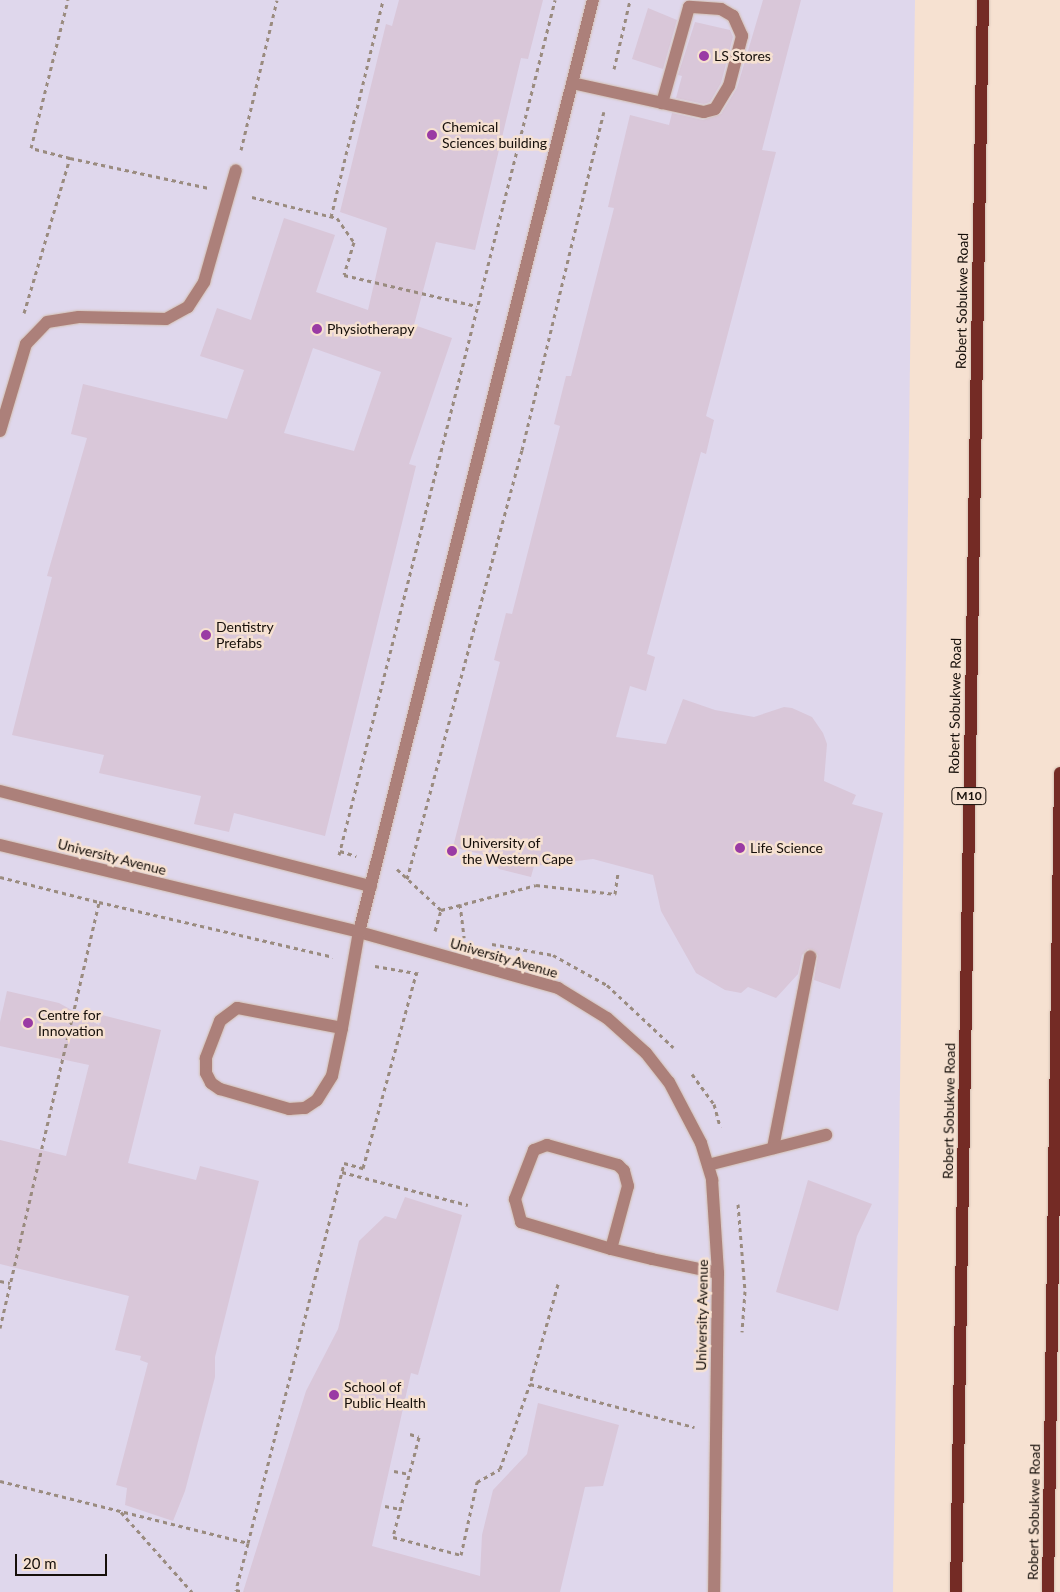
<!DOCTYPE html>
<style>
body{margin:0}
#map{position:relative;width:1060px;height:1592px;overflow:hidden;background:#f6e1d1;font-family:Lato,sans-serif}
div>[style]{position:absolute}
.education>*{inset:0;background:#dfd7ec}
.building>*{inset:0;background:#d9c7d9}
.path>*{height:3px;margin-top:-1.5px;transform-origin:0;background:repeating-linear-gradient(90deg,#9a8b7f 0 4px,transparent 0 8px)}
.roads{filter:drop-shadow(0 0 1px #d2bfb1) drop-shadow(0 0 1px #d2bfb1)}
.lane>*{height:12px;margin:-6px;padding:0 6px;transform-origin:6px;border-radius:6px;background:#ac807a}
.primary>*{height:12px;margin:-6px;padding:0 6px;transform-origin:6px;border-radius:6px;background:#742b25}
.dots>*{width:14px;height:14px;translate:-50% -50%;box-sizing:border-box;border:2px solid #f6e1d1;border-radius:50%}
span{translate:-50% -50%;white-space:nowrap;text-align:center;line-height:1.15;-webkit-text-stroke:5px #f6e1d1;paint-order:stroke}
.shield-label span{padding:1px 4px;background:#f6e1d1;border:1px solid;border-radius:4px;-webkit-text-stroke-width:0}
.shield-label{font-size:12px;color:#160f0a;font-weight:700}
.poi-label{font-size:14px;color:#160f0a}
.left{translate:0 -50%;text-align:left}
.street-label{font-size:14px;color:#160f0a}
.scale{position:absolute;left:15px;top:1554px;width:92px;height:22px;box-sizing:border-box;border:2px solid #160f0a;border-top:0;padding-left:6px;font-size:15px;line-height:18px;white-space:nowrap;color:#160f0a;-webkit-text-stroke:4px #f6e1d1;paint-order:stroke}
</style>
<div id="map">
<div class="education">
<div style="clip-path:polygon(0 0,915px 0,893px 1592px,0 1592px)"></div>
</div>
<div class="building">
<div style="clip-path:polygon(evenodd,399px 0,543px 0,528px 59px,521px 58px,475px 250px,436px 242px,414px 325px,452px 338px,409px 464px,416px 466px,325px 836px,234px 813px,229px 832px,194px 824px,201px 796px,99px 773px,104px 755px,12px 735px,52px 577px,47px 576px,87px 438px,71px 434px,83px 384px,227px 419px,244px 370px,200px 356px,217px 308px,251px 320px,284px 218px,335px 235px,316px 292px,368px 310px,387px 228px,340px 212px,386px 24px,392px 26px,399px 0,313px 348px,381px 372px,354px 451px,284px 433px,313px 348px)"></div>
<div style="clip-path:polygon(763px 0,801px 0,762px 150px,776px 152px,706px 416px,714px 420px,706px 454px,701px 452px,647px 654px,655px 657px,646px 691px,630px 686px,616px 737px,666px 744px,683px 699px,715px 710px,754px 717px,784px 707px,792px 708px,812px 717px,823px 733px,827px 744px,824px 781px,856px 795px,852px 804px,883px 813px,840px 989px,814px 980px,818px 955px,808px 949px,802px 955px,798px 974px,776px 998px,748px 987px,741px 993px,725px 990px,696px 973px,661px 911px,653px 875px,593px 859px,534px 866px,531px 877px,499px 869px,488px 856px,453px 847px,500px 662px,494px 660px,506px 613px,512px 614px,560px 426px,554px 424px,566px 376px,571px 376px,614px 208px,608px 207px,630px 115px,669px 125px,672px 113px,703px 120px,721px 114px,737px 88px)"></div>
<div style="clip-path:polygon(648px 8px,677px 20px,663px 69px,632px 59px)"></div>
<div style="clip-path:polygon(695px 22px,730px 30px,733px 37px,721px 83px,710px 102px,704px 104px,676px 98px,682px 76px,678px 75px)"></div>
<div style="clip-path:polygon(7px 991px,59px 1003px,99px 1025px,102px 1015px,161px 1030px,128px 1163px,196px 1180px,200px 1166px,259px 1181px,215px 1357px,215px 1377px,185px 1491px,173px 1521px,125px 1505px,127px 1488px,116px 1485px,148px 1363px,140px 1360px,141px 1356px,115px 1350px,129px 1296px,0 1264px,0 1140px,66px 1156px,89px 1065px,0 1046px,0 1022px)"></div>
<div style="clip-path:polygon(808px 1180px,872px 1204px,857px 1236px,838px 1311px,776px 1292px)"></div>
<div style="clip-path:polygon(405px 1197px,462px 1215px,418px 1375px,411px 1373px,372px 1546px,480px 1576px,482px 1535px,493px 1490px,527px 1454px,538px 1403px,619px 1425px,603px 1486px,585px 1487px,560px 1592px,243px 1592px,306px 1391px,338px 1329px,359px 1241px,385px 1216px,396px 1219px)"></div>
</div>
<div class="path">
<div style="left:614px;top:69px;width:71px;rotate:-76.9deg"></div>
<div style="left:241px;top:150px;width:154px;rotate:-76.5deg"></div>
<div style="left:70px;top:158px;width:142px;rotate:12.2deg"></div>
<div style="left:252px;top:197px;width:88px;rotate:13.9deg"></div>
<div style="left:337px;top:218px;width:29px;rotate:55deg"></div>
<div style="left:354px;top:242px;width:34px;rotate:107deg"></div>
<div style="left:344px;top:275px;width:136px;rotate:13.2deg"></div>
<div style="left:331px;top:217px;width:223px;rotate:-76.5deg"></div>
<div style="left:24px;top:313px;width:162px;rotate:-73.5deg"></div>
<div style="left:70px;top:158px;width:40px;rotate:-165.6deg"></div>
<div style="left:31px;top:148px;width:153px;rotate:-76deg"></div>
<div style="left:340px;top:851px;width:17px;rotate:17deg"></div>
<div style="left:339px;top:855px;width:882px;rotate:-75.82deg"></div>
<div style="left:397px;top:869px;width:60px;rotate:43deg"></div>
<div style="left:0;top:877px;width:102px;rotate:14.2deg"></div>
<div style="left:407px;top:879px;width:444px;rotate:-75deg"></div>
<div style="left:522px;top:450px;width:348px;rotate:-76.4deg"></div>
<div style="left:460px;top:904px;width:34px;rotate:83deg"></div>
<div style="left:435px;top:931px;width:22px;rotate:-74deg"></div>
<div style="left:441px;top:910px;width:98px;rotate:-14.7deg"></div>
<div style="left:536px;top:885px;width:80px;rotate:6.5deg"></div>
<div style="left:615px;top:894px;width:21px;rotate:-82deg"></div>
<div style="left:492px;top:944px;width:62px;rotate:10.2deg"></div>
<div style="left:553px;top:955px;width:62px;rotate:29.1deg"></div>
<div style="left:607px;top:985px;width:91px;rotate:43.2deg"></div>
<div style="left:375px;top:966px;width:47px;rotate:9.9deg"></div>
<div style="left:692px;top:1074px;width:37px;rotate:54deg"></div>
<div style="left:714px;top:1104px;width:24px;rotate:75deg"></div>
<div style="left:342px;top:1172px;width:130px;rotate:14.7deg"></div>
<div style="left:738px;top:1204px;width:87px;rotate:85.4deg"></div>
<div style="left:745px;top:1291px;width:41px;rotate:94.2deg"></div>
<div style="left:0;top:1281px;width:10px;rotate:11deg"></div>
<div style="left:558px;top:1284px;width:104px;rotate:105.6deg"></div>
<div style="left:530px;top:1384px;width:170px;rotate:14.7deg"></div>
<div style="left:0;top:1328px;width:437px;rotate:-76.9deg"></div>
<div style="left:99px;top:902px;width:240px;rotate:13.2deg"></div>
<div style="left:410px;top:1434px;width:9px;rotate:18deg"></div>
<div style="left:419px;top:1437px;width:103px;rotate:104.6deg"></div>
<div style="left:393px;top:1537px;width:70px;rotate:14.8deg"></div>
<div style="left:461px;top:1555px;width:75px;rotate:-77.6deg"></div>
<div style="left:477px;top:1482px;width:26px;rotate:-29deg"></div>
<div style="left:500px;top:1469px;width:90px;rotate:-70.6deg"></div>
<div style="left:394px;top:1471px;width:15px;rotate:11deg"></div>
<div style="left:0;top:1481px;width:256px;rotate:14deg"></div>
<div style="left:248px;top:1543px;width:49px;rotate:104.3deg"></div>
<div style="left:236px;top:1590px;width:8px;rotate:14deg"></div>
<div style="left:385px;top:1506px;width:15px;rotate:11deg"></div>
<div style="left:121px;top:1512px;width:107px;rotate:48.4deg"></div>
<div style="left:248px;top:1543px;width:392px;rotate:-75.8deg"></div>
<div style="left:344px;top:1163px;width:20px;rotate:15deg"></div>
<div style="left:363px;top:1168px;width:201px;rotate:-74.7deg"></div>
</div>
<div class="roads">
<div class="lane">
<div style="left:572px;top:83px;width:92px;rotate:12.5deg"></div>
<div style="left:662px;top:103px;width:43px;rotate:12.1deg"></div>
<div style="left:704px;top:112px;width:11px;rotate:-15deg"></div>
<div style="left:715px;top:109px;width:27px;rotate:-59deg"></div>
<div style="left:729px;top:86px;width:52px;rotate:-75.4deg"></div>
<div style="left:742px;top:36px;width:22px;rotate:-114deg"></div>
<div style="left:733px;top:16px;width:14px;rotate:-150deg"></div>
<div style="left:721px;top:9px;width:32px;rotate:-176deg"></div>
<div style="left:689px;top:7px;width:100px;rotate:105.7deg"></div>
<div style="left:0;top:431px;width:91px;rotate:-73.4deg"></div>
<div style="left:26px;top:344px;width:30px;rotate:-46deg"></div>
<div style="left:47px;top:322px;width:32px;rotate:-9deg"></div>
<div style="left:79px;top:317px;width:87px;rotate:1.3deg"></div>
<div style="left:166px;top:319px;width:25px;rotate:-29deg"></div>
<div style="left:188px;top:307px;width:30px;rotate:-57deg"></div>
<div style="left:204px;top:282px;width:116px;rotate:-74.1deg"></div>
<div style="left:0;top:791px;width:383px;rotate:14.4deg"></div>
<div style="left:0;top:845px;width:369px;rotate:13.6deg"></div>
<div style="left:359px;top:932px;width:207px;rotate:15.7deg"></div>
<div style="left:558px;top:988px;width:57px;rotate:31.5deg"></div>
<div style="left:607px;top:1018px;width:52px;rotate:41.9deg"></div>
<div style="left:646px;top:1053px;width:37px;rotate:52deg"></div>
<div style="left:669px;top:1082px;width:69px;rotate:62.3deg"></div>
<div style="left:701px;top:1143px;width:39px;rotate:73deg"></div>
<div style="left:712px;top:1180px;width:93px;rotate:86.3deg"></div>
<div style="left:718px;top:1273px;width:319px;rotate:90.7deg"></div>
<div style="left:342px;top:1028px;width:107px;rotate:-169.2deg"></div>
<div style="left:237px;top:1008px;width:21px;rotate:143deg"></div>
<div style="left:220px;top:1021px;width:40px;rotate:111deg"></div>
<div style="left:206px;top:1058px;width:15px;rotate:90deg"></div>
<div style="left:206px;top:1073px;width:11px;rotate:63deg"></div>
<div style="left:211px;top:1083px;width:11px;rotate:34deg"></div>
<div style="left:220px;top:1089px;width:72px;rotate:16.2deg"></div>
<div style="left:289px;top:1109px;width:16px;rotate:-4deg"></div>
<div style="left:305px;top:1108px;width:14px;rotate:-34deg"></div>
<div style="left:317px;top:1100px;width:28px;rotate:-58deg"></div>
<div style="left:332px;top:1076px;width:49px;rotate:-78.2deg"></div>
<div style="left:342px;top:1028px;width:97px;rotate:-80deg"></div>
<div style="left:359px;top:932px;width:961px;rotate:-75.91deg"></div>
<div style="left:773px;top:1148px;width:195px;rotate:-79deg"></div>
<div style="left:708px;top:1165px;width:122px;rotate:-14.3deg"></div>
<div style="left:611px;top:1249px;width:65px;rotate:-74.9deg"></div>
<div style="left:628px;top:1186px;width:16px;rotate:-105deg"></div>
<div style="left:624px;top:1171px;width:8px;rotate:-135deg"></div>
<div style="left:618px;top:1165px;width:74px;rotate:-164.3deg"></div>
<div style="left:547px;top:1145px;width:14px;rotate:159deg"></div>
<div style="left:534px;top:1150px;width:53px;rotate:111.2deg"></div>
<div style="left:515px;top:1199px;width:24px;rotate:75deg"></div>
<div style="left:521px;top:1222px;width:94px;rotate:16.7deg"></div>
<div style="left:611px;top:1249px;width:42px;rotate:13.7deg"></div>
<div style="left:652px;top:1259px;width:67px;rotate:12deg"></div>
</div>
<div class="primary">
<div style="left:956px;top:1592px;width:1592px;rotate:-89.03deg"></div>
<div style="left:1048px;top:1592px;width:819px;rotate:-89.16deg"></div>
</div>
</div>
<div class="dots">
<div style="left:704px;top:56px;background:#9a3ba4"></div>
<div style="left:432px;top:135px;background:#9a3ba4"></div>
<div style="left:317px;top:329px;background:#9a3ba4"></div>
<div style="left:206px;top:635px;background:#9a3ba4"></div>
<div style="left:740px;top:848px;background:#9a3ba4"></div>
<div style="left:452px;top:851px;background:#9a3ba4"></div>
<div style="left:28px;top:1023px;background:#9a3ba4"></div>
<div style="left:334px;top:1395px;background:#9a3ba4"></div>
</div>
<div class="shield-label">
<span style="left:969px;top:796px">M10</span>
</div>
<div class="poi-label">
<span class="left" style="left:714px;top:56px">LS Stores</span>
<span class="left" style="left:442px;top:135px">Chemical<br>Sciences building</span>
<span class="left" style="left:327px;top:329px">Physiotherapy</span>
<span class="left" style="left:216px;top:635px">Dentistry<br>Prefabs</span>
<span class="left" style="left:462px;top:851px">University of<br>the Western Cape</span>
<span class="left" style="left:750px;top:848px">Life Science</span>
<span class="left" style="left:38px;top:1023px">Centre for<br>Innovation</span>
<span class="left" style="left:344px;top:1395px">School of<br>Public Health</span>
</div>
<div class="street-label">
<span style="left:962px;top:301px;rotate:-89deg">Robert Sobukwe Road</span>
<span style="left:955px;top:706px;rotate:-89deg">Robert Sobukwe Road</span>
<span style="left:112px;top:857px;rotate:14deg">University Avenue</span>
<span style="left:504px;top:958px;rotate:16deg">University Avenue</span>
<span style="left:949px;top:1111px;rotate:-89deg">Robert Sobukwe Road</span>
<span style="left:702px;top:1315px;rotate:-89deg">University Avenue</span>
<span style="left:1034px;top:1512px;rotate:-89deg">Robert Sobukwe Road</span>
</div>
<div class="scale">20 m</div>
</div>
